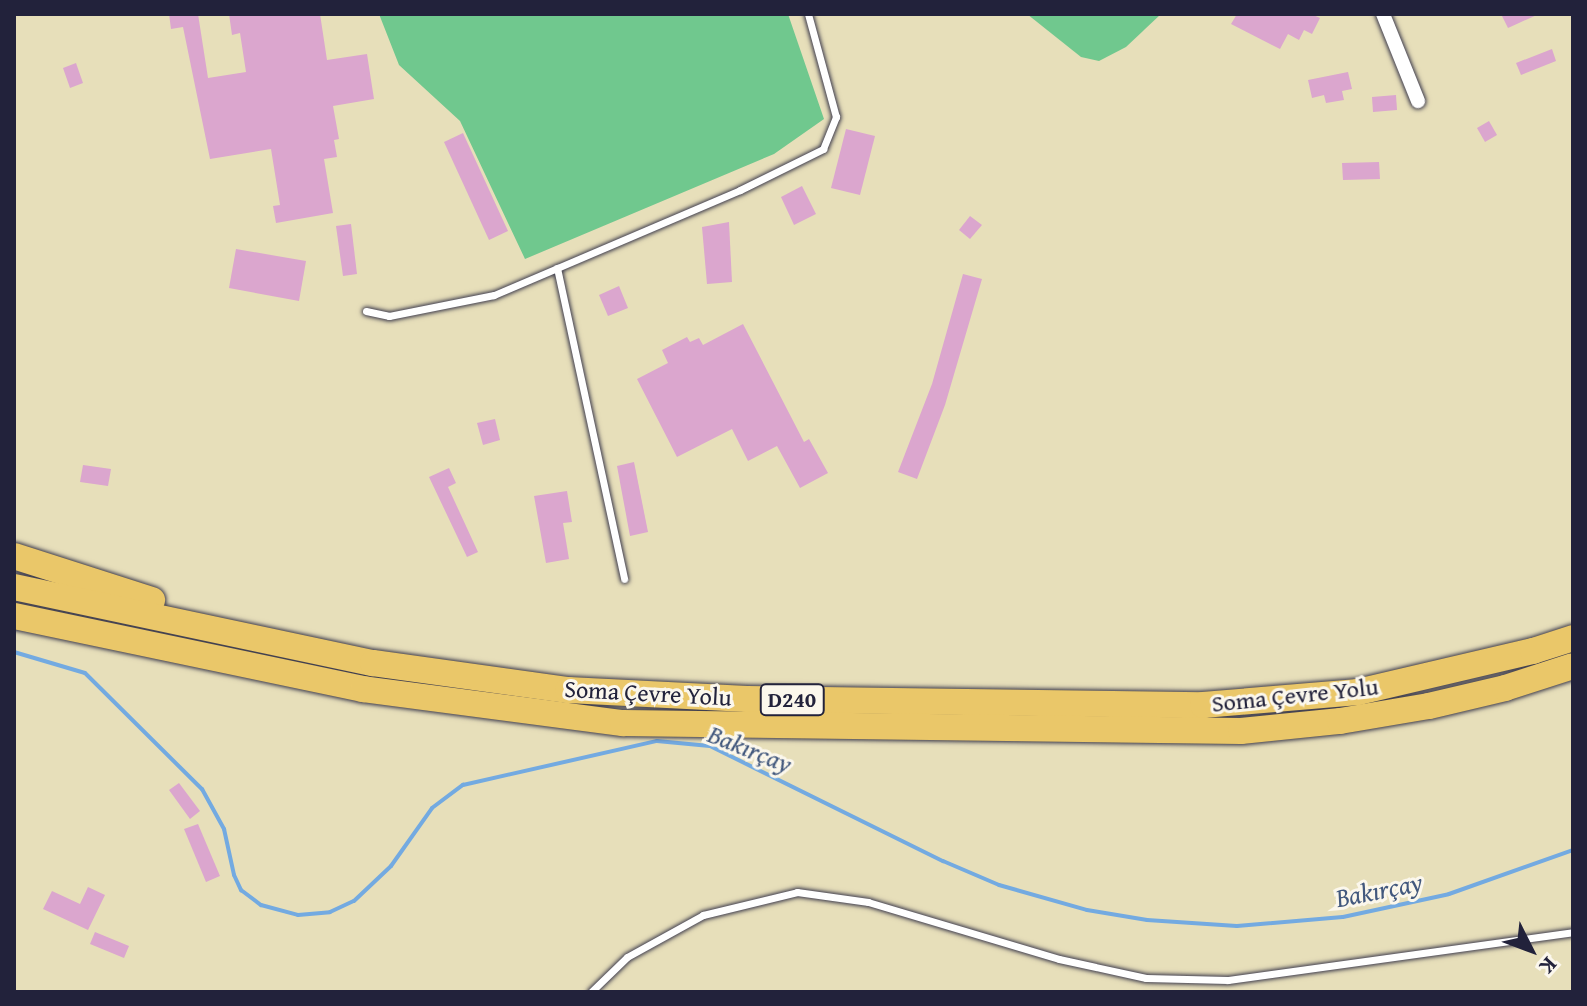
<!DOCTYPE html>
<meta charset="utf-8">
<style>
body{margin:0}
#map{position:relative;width:1587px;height:1006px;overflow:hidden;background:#e7dfba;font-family:"Gentium Book Plus",serif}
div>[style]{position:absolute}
.green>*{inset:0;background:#70c88e}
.stream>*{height:4px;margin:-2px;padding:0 2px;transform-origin:2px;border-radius:2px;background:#73aae1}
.building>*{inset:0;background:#dba6ce}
.roads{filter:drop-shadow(0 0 2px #403e4e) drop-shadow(0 0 2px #403e4e)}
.lane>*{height:7px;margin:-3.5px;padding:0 3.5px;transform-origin:3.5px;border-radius:3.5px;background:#fff}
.street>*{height:14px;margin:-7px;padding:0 7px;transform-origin:7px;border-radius:7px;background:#fff}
.highway>*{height:26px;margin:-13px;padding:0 13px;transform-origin:13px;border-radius:13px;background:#eac769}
span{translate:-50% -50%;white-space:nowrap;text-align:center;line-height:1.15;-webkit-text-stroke:6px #fbf7ec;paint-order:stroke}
.shield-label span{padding:2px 6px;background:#fbf7ec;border:2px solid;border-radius:6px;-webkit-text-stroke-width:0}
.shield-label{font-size:22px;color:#22223b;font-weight:700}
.street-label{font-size:24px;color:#22223b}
.water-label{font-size:26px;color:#42587d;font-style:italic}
.frame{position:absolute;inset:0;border:16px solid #22223b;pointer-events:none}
.north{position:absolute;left:1491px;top:910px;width:80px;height:80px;-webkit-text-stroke:6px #fbf7ec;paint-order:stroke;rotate:132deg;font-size:22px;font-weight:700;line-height:32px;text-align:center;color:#22223b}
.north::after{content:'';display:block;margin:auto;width:28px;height:36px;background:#22223b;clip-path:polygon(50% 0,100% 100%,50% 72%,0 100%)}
</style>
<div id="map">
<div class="green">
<div style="clip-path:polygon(379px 14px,788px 14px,824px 119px,774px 154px,525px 259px,460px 121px,399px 65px)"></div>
<div style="clip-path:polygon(1027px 14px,1161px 14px,1126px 47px,1099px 61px,1081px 57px)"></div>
</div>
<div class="stream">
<div style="left:14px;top:652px;width:74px;rotate:16.5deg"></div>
<div style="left:85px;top:673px;width:165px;rotate:44.8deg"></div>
<div style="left:202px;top:789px;width:46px;rotate:61.2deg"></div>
<div style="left:224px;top:829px;width:47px;rotate:77.7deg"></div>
<div style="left:234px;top:875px;width:17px;rotate:65deg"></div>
<div style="left:241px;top:890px;width:25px;rotate:37deg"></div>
<div style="left:261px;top:905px;width:38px;rotate:15deg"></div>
<div style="left:298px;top:915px;width:32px;rotate:-5deg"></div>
<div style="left:330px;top:912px;width:26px;rotate:-25deg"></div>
<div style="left:354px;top:901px;width:51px;rotate:-43.4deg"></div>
<div style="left:391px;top:866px;width:71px;rotate:-54.7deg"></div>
<div style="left:432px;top:808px;width:39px;rotate:-37deg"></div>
<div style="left:463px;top:785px;width:199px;rotate:-12.8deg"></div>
<div style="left:657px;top:741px;width:53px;rotate:5.4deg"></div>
<div style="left:710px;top:746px;width:260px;rotate:26.3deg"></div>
<div style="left:943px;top:861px;width:61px;rotate:23.2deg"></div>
<div style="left:999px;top:885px;width:91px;rotate:15.9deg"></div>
<div style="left:1087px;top:910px;width:61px;rotate:9.5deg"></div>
<div style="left:1147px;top:920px;width:90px;rotate:3.8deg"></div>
<div style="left:1237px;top:926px;width:106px;rotate:-4.9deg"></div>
<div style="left:1343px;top:917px;width:108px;rotate:-12.2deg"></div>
<div style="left:1449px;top:894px;width:132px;rotate:-19.5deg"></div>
</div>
<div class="building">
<div style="clip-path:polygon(169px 14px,198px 14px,208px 78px,246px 72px,240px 33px,232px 35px,229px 14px,320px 14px,327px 60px,367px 54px,374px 99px,333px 106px,339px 139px,334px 140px,337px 157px,324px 159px,333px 213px,276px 223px,273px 206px,280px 205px,271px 149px,210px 159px,183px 27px,171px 29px)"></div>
<div style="clip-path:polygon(1237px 14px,1311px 14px,1320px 18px,1312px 34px,1304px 30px,1299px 40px,1288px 34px,1280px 49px,1231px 24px)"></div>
<div style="clip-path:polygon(1501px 14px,1539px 14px,1508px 28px)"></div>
<div style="clip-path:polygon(1552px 49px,1556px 61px,1521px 75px,1516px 63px)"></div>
<div style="clip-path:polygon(76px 63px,83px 83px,70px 88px,63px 68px)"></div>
<div style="clip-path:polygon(1348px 72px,1352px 89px,1342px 91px,1344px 100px,1326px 103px,1324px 95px,1312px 98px,1308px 80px)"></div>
<div style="clip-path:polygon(1396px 95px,1397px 110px,1373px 112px,1372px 97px)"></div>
<div style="clip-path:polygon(1489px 121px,1497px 135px,1485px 142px,1477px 128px)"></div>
<div style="clip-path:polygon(846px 129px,875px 136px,860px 195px,831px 188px)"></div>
<div style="clip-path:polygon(463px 133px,508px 231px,489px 240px,444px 142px)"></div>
<div style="clip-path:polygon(1379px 162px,1380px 179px,1343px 180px,1342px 163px)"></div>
<div style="clip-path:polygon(802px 186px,816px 214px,794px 225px,781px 197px)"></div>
<div style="clip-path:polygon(970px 216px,982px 225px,970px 239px,959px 230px)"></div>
<div style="clip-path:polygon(729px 222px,732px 282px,707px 284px,702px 227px)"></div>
<div style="clip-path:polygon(351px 224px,357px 274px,343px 276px,336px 226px)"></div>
<div style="clip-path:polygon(236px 249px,306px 261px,299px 301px,229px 288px)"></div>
<div style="clip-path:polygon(963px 274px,982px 279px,945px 405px,917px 479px,898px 472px,932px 384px)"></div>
<div style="clip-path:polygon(619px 286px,628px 308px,608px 316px,599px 295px)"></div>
<div style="clip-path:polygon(743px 324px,804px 442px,809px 439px,828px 473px,800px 488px,777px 446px,748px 461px,732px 429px,677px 457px,637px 379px,668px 363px,662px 350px,687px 337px,690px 342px,699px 338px,703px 345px)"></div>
<div style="clip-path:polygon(495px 419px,500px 440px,483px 445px,477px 423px)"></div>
<div style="clip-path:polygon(634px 462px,648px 532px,630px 536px,617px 466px)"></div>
<div style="clip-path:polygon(83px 465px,111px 469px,108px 486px,80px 482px)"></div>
<div style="clip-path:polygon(449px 468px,456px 483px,448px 487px,478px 552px,467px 557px,429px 477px)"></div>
<div style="clip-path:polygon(567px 491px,572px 522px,563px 523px,569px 559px,546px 563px,534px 496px)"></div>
<div style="clip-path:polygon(179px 783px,200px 811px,190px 819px,169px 790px)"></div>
<div style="clip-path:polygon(198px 824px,220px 876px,206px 882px,184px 829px)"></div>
<div style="clip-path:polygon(88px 887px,105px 895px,88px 930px,43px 909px,52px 891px,80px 904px)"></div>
<div style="clip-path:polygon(95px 932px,129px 946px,124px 958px,90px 944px)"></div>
</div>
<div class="roads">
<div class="lane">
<div style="left:557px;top:268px;width:318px;rotate:77.8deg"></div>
<div style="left:366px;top:311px;width:24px;rotate:12deg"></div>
<div style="left:389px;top:316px;width:107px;rotate:-11.3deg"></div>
<div style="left:494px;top:295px;width:267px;rotate:-23.1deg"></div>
<div style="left:740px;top:190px;width:93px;rotate:-26.3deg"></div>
<div style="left:823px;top:149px;width:35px;rotate:-68deg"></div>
<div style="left:836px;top:117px;width:107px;rotate:-105.2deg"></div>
<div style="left:591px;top:992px;width:50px;rotate:-44.2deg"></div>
<div style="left:627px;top:957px;width:87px;rotate:-28.9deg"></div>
<div style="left:703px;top:915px;width:97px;rotate:-13.7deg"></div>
<div style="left:797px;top:892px;width:72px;rotate:8deg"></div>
<div style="left:868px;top:902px;width:199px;rotate:16.6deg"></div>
<div style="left:1059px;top:959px;width:89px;rotate:12.3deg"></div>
<div style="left:1146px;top:978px;width:82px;rotate:1.4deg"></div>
<div style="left:1228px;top:980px;width:348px;rotate:-7.9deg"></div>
</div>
<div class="street">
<div style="left:1383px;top:14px;width:94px;rotate:68.1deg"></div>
</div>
<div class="highway">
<div style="left:14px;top:556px;width:145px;rotate:17.7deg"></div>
<div style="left:14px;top:587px;width:367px;rotate:12deg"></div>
<div style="left:373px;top:663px;width:197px;rotate:7.9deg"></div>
<div style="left:568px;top:690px;width:179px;rotate:2.9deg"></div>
<div style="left:747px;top:699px;width:456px;rotate:0.8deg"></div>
<div style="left:1203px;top:705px;width:156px;rotate:-4.8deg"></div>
<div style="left:1358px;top:692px;width:180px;rotate:-13.2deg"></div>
<div style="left:1533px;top:651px;width:42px;rotate:-18deg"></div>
<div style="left:14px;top:616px;width:357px;rotate:11.8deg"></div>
<div style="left:363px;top:689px;width:262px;rotate:7.5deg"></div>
<div style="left:623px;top:723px;width:618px;rotate:0.74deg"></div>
<div style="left:1241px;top:731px;width:100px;rotate:-5.8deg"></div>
<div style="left:1340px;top:721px;width:90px;rotate:-9.6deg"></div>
<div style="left:1429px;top:706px;width:78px;rotate:-13.3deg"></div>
<div style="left:1505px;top:688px;width:71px;rotate:-17.9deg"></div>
</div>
</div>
<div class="shield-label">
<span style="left:792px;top:700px">D240</span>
</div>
<div class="street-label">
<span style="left:648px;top:693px;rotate:3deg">Soma Çevre Yolu</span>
<span style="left:1295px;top:695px;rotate:-6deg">Soma Çevre Yolu</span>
</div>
<div class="water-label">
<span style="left:750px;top:749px;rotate:22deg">Bakırçay</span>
<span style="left:1379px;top:890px;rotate:-11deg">Bakırçay</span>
</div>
<div class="frame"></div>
<div class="north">K</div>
</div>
